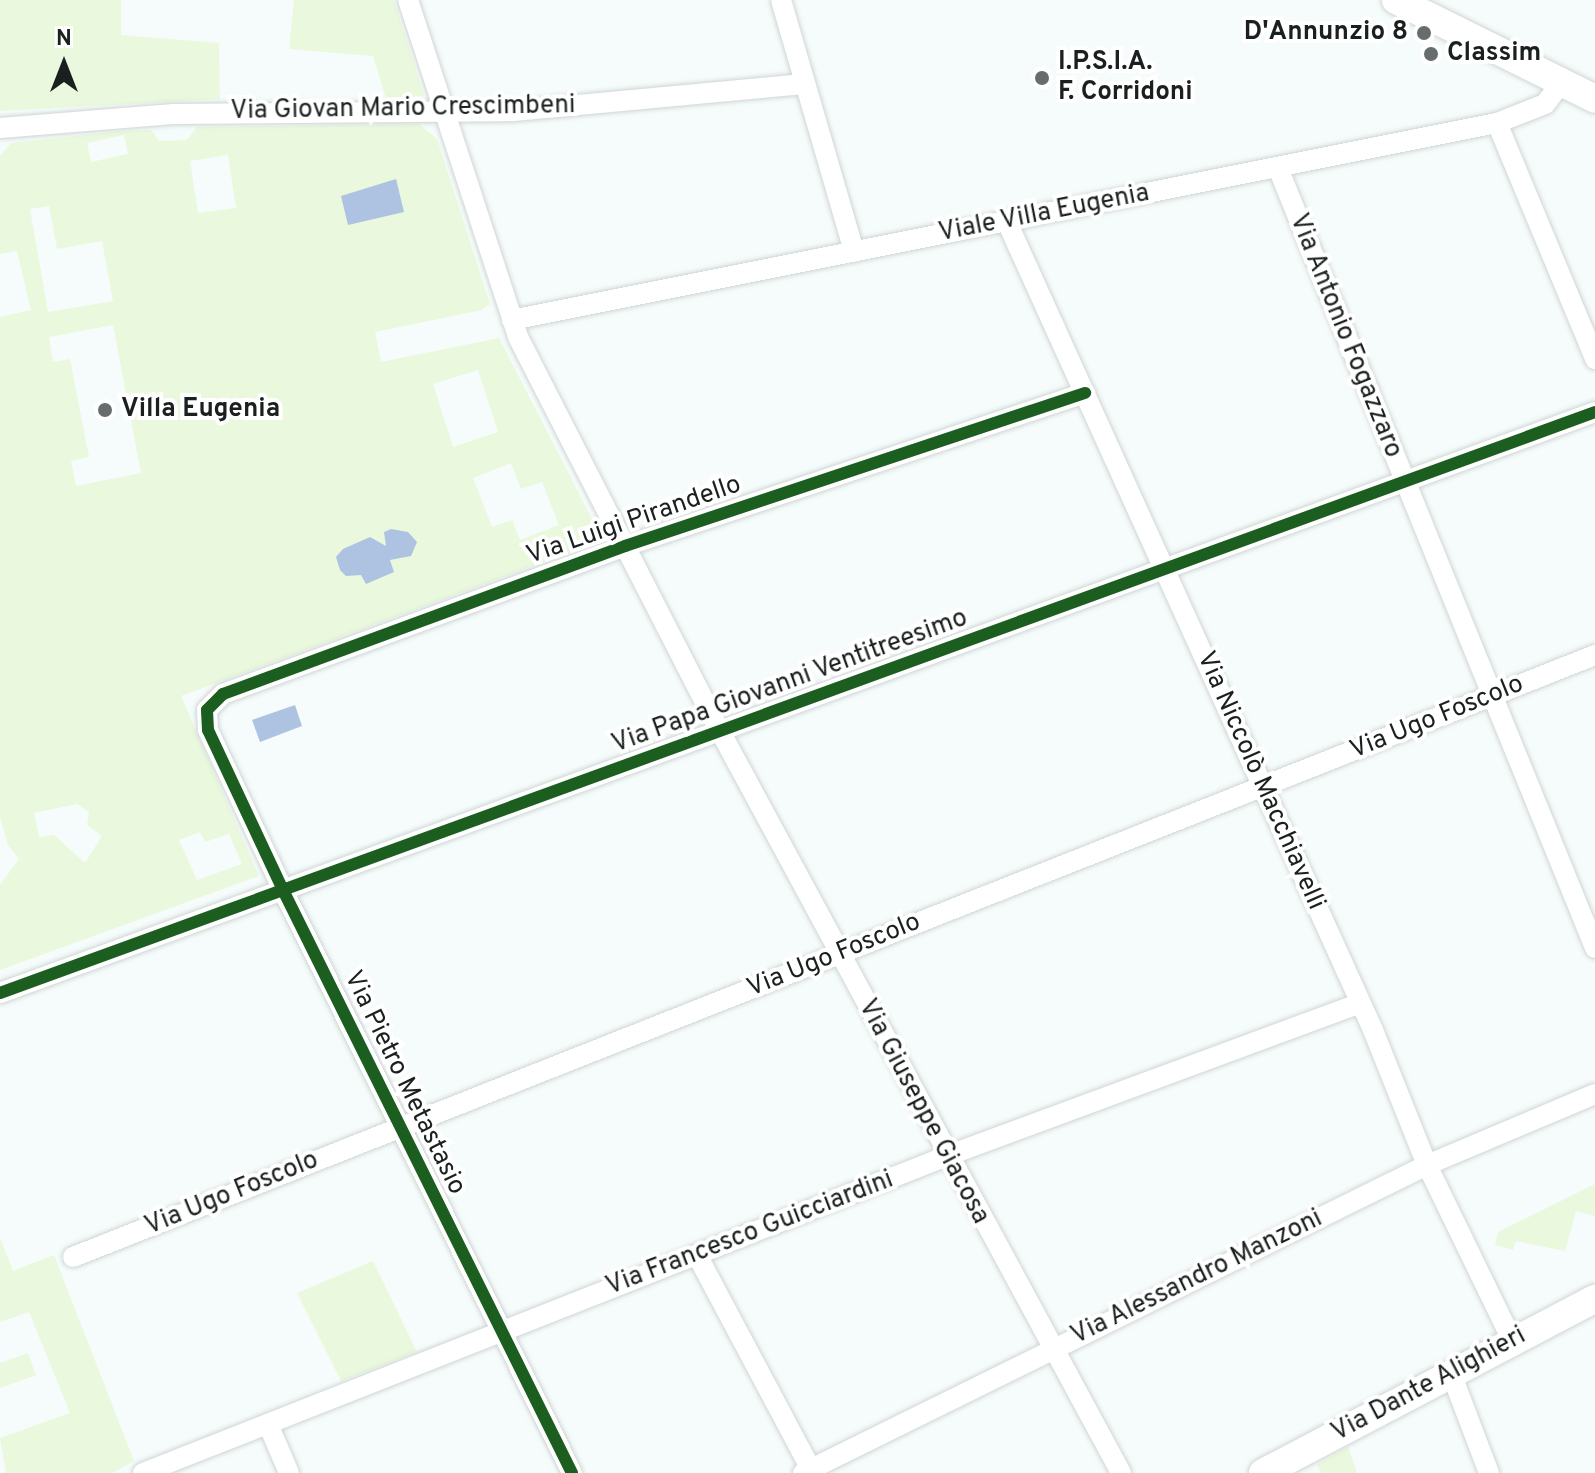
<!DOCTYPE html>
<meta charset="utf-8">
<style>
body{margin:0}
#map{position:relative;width:1595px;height:1473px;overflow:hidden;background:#f5fcfb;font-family:Overpass,sans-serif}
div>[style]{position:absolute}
.green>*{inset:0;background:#eaf8dd}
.water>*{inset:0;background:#adc3e1}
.roads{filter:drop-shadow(0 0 2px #cfd6d4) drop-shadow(0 0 2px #cfd6d4)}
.street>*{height:20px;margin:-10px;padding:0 10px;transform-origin:10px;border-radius:10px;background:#fefffe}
.secondary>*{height:28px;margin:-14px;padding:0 14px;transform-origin:14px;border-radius:14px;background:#fefffe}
.cycleway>*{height:12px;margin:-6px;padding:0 6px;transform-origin:6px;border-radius:6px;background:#1b5e20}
.dots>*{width:22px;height:22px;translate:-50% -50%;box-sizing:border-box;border:4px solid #fff;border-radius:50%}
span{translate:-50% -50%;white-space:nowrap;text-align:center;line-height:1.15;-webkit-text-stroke:8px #fff;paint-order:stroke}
.poi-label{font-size:26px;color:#1a201f;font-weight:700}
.right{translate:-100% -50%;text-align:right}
.left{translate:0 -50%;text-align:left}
.street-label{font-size:26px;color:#1a201f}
.north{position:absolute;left:24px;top:24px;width:80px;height:80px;-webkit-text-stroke:6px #fff;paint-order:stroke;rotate:0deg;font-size:22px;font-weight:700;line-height:32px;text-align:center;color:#1a201f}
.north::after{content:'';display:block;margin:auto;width:28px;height:36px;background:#1a201f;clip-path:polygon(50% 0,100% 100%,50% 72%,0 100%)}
</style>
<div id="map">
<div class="green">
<div style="clip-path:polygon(0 0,121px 0,121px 35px,219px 43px,220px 99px,0 111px)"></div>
<div style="clip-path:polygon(294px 0,394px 0,424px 96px,386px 98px,373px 56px,289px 49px)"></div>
<div style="clip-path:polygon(evenodd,419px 124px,437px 139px,490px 304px,482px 310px,375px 332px,381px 362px,499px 338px,603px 540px,181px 696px,259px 876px,0 970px,0 885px,19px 859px,8px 845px,0 817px,0 317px,31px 310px,17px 251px,0 254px,0 156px,11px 143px,122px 131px,151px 130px,159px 141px,187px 140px,197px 127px,419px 124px,124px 135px,128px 154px,91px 162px,87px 143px,124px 135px,419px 124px,228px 155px,236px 208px,198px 213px,190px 161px,228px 155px,419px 124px,381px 187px,348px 225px,342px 196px,381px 187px,419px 124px,49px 206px,57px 249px,102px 241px,113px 301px,48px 312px,30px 209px,49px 206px,419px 124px,113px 325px,141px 473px,76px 486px,71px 461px,89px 457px,70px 359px,53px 362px,49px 337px,113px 325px,419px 124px,478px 370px,498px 432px,453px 447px,433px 384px,478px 370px,419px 124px,511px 463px,521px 489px,542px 482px,559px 525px,520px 540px,512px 520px,492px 527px,473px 478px,511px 463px,419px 124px,386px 530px,397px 534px,395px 557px,390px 560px,393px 571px,359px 575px,387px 546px,386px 530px,419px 124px,77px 804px,89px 812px,87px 825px,102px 836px,85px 863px,54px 835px,39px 837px,34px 813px,77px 804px,419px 124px,200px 832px,205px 842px,229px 834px,242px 864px,197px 880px,179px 840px,200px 832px)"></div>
<div style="clip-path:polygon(1595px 1184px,1595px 1216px,1576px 1211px,1565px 1251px,1516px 1241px,1513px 1250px,1495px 1245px,1498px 1232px)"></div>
<div style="clip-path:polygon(0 1238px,13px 1271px,54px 1255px,134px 1461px,112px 1473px,6px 1473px,0 1438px,70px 1413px,29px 1312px,0 1322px)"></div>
<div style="clip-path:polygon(373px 1261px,417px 1352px,341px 1381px,297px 1293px)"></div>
<div style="clip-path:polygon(28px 1353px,36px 1375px,0 1388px,0 1363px)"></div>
<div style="clip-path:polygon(1348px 1447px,1357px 1473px,1321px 1473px,1317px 1464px)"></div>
</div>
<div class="water">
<div style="clip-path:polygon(396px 179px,404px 212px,348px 225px,341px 196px)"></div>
<div style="clip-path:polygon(391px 529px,408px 532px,417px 542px,411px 556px,390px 560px,394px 572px,366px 584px,361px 575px,346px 576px,340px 570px,336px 557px,343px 549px,370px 537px,386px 546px,384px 532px)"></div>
<div style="clip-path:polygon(295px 705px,302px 726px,260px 742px,252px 720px)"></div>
</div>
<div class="roads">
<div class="street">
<div style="left:408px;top:0;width:354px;rotate:71.9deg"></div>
<div style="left:518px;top:337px;width:443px;rotate:62.9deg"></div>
<div style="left:720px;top:731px;width:843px;rotate:61.61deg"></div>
<div style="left:781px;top:0;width:262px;rotate:73.8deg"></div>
<div style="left:1497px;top:123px;width:256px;rotate:67.4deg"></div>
<div style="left:0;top:128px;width:174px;rotate:-4.6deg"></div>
<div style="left:173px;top:114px;width:340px;rotate:-0.5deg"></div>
<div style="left:513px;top:111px;width:293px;rotate:-5.3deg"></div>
<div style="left:1278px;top:168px;width:842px;rotate:67.88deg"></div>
<div style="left:1007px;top:222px;width:887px;rotate:65.63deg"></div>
<div style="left:1373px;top:1030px;width:145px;rotate:68.2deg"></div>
<div style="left:1427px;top:1165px;width:195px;rotate:64.1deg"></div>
<div style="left:512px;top:320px;width:1005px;rotate:-11.31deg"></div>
<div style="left:1497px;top:123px;width:52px;rotate:-21.6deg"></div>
<div style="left:1545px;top:104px;width:28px;rotate:-52deg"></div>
<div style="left:0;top:993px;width:1698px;rotate:-20.01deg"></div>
<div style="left:697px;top:1255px;width:242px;rotate:62deg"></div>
<div style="left:73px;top:1257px;width:1637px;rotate:-21.58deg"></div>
<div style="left:1451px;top:1373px;width:107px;rotate:69.2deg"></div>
<div style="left:268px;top:1424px;width:53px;rotate:66.8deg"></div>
<div style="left:143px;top:1473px;width:864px;rotate:-21.52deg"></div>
<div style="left:947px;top:1156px;width:440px;rotate:-20.3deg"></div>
<div style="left:572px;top:1473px;width:651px;rotate:-116.37deg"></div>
<div style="left:283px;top:890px;width:177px;rotate:-115.1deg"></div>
<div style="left:208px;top:730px;width:20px;rotate:-93deg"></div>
<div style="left:207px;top:710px;width:23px;rotate:-45deg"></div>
<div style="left:223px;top:694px;width:428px;rotate:-20.2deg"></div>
<div style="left:625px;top:546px;width:485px;rotate:-18.4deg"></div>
<div style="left:803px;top:1473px;width:696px;rotate:-26.27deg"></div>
<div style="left:1427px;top:1165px;width:182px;rotate:-22.9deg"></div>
</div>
<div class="secondary">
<div style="left:1396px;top:0;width:222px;rotate:26.4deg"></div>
<div style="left:1263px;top:1473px;width:375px;rotate:-27.7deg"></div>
</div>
</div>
<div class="cycleway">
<div style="left:0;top:993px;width:1698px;rotate:-20.01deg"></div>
<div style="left:572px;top:1473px;width:651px;rotate:-116.37deg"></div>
<div style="left:283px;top:890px;width:177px;rotate:-115.1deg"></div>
<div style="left:208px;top:730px;width:20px;rotate:-93deg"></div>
<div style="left:207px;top:710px;width:23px;rotate:-45deg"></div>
<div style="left:223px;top:694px;width:428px;rotate:-20.2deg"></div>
<div style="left:625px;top:546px;width:485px;rotate:-18.4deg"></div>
</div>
<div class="dots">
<div style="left:1424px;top:33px;background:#676d6c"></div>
<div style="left:1431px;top:54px;background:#676d6c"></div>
<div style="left:1042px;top:78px;background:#676d6c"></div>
<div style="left:105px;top:410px;background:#676d6c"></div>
</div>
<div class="poi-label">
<span class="right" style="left:1408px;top:33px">D'Annunzio 8</span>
<span class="left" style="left:1447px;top:54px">Classim</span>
<span class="left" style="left:1058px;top:78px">I.P.S.I.A.<br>F. Corridoni</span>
<span class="left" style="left:121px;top:410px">Villa Eugenia</span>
</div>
<div class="street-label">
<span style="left:403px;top:109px;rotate:-1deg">Via Giovan Mario Crescimbeni</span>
<span style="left:1044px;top:214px;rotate:-11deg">Viale Villa Eugenia</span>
<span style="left:1345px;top:336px;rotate:68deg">Via Antonio Fogazzaro</span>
<span style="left:634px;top:521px;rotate:-19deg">Via Luigi Pirandello</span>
<span style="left:790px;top:682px;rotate:-20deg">Via Papa Giovanni Ventitreesimo</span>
<span style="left:1437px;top:718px;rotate:-22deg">Via Ugo Foscolo</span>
<span style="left:1260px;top:781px;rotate:66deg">Via Niccolò Macchiavelli</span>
<span style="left:834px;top:956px;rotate:-22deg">Via Ugo Foscolo</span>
<span style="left:404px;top:1083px;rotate:64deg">Via Pietro Metastasio</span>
<span style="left:923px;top:1112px;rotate:62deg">Via Giuseppe Giacosa</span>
<span style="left:232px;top:1194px;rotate:-22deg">Via Ugo Foscolo</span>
<span style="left:750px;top:1234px;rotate:-21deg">Via Francesco Guicciardini</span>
<span style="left:1197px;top:1278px;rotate:-26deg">Via Alessandro Manzoni</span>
<span style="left:1429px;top:1385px;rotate:-28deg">Via Dante Alighieri</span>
</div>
<div class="north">N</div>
</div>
